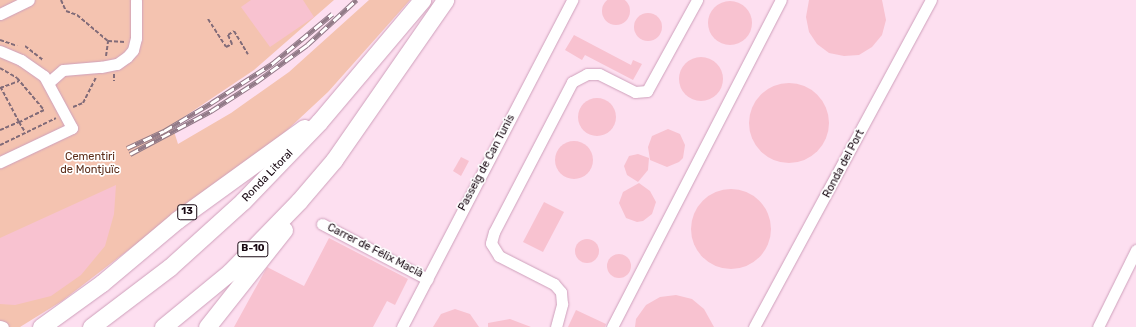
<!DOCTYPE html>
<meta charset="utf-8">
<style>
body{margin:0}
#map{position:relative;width:1136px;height:327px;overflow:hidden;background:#fddff0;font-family:Rubik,sans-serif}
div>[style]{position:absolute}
.green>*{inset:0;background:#f4c3b0}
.building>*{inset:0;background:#f8c2d0}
.round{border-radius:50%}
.path>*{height:2px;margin-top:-1px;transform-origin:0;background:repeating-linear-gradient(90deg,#816b78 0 4px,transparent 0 6px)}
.roads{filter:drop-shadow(0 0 1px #cea0bb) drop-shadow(0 0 1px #cea0bb)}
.minor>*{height:11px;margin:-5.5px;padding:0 5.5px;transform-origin:5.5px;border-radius:5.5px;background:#fff}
.highway>*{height:17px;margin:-8.5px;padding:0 8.5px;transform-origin:8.5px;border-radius:8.5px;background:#fff}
.rail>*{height:4.5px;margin-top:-2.25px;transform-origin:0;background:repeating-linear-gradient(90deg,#fff 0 9px,#917a87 0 18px);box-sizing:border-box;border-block:1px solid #917a87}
span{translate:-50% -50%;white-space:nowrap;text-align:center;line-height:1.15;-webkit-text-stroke:3.5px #fff;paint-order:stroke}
.shield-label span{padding:1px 3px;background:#fff;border:1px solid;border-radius:3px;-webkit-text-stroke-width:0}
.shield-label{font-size:10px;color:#190913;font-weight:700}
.park-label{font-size:11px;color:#5b2c18}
.street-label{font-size:11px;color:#190913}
</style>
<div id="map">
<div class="green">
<div style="clip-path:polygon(0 0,334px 0,254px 70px,172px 125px,178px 144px,231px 113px,289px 72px,369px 0,410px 0,328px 92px,284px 133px,200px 195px,62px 301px,20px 327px,0 327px)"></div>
</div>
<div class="building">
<div class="round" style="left:602px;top:-3px;width:28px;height:28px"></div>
<div style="clip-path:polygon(251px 0,303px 0,314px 17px,270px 47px,241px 7px)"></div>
<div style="clip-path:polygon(809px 0,882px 0,886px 20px,882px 35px,872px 47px,859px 55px,844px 56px,829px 53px,817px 44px,809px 32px,806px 17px)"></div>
<div class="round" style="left:708px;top:1px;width:44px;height:44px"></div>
<div class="round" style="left:634px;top:13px;width:28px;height:28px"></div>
<div style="clip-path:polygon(574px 35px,631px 65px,633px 60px,642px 64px,633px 80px,585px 55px,582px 60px,565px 50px)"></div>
<div class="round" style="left:679px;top:57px;width:44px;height:44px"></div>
<div class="round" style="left:749px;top:83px;width:80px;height:80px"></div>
<div class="round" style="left:578px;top:98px;width:38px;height:38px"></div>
<div style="clip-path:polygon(668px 129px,680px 134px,685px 145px,683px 158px,679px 162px,667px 167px,650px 160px,648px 147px,652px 136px)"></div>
<div class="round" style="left:555px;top:141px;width:38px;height:38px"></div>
<div style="clip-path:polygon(638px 154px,649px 158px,648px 170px,638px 182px,627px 175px,624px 166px,629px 156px)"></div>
<div style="clip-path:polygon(461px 157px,469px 161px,461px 176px,453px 171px)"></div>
<div style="clip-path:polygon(639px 183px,650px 191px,656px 202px,652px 214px,643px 221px,637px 222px,626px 218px,619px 203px,623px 192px)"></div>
<div style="clip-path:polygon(116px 185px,114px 214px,105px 246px,81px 275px,51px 296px,15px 305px,0 304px,0 238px)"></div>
<div class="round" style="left:691px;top:189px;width:80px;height:80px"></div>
<div style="clip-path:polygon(544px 202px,564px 212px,543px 252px,523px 242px)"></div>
<div style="clip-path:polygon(329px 238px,408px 279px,395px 305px,387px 301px,373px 327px,234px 327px,267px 267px,304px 286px)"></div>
<div class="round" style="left:575px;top:239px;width:24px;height:24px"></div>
<div class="round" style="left:607px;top:254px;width:24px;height:24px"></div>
<div style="clip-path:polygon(676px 295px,692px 299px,704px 309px,714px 327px,635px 327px,636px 319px,646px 305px,660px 297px)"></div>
<div style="clip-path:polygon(455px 309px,470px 314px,479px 327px,433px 327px,441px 314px)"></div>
<div style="clip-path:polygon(576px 310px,606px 324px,605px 327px,568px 327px)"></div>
<div style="clip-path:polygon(510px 319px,531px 327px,488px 327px,488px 323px)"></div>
</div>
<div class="path">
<div style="left:61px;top:0;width:12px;rotate:66deg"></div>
<div style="left:66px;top:11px;width:12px;rotate:20deg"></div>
<div style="left:77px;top:15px;width:40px;rotate:40deg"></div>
<div style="left:108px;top:41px;width:17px;rotate:3deg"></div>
<div style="left:208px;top:19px;width:33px;rotate:57deg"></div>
<div style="left:226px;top:47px;width:7px;rotate:-27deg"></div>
<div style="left:232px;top:44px;width:10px;rotate:-114deg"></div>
<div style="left:228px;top:35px;width:7px;rotate:-34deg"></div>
<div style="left:234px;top:31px;width:27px;rotate:59deg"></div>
<div style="left:0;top:40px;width:18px;rotate:19deg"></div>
<div style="left:25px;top:46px;width:23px;rotate:38deg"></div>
<div style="left:106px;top:56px;width:15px;rotate:-82deg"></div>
<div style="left:0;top:68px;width:20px;rotate:30deg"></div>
<div style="left:17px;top:78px;width:42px;rotate:49.8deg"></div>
<div style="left:44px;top:110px;width:28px;rotate:154deg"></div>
<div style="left:19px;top:122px;width:41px;rotate:-117.8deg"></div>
<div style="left:114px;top:74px;width:7px;rotate:90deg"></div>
<div style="left:0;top:88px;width:20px;rotate:-20deg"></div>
<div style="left:73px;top:107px;width:11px;rotate:-22deg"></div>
<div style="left:83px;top:103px;width:28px;rotate:-63deg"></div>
<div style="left:0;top:130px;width:21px;rotate:-23deg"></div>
<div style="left:19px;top:122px;width:12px;rotate:59deg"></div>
<div style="left:0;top:145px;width:62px;rotate:-25.7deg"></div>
</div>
<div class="roads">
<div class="minor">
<div style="left:0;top:14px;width:32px;rotate:-26deg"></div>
<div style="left:0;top:51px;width:23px;rotate:23deg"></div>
<div style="left:21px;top:60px;width:28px;rotate:35deg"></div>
<div style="left:44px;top:76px;width:59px;rotate:61.7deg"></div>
<div style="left:72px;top:128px;width:80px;rotate:154.7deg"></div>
<div style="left:49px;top:82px;width:18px;rotate:-41deg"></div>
<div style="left:63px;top:70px;width:38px;rotate:-5deg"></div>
<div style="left:101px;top:67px;width:16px;rotate:-11deg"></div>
<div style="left:117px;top:64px;width:12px;rotate:-35deg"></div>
<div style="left:127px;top:57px;width:9px;rotate:-49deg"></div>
<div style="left:133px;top:50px;width:12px;rotate:-76deg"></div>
<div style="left:136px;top:38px;width:38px;rotate:-90deg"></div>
<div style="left:322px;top:224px;width:119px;rotate:27.6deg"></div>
<div style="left:0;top:326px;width:3px;rotate:18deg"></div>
<div style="left:402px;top:327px;width:369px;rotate:-62.5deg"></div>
<div style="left:556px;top:327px;width:24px;rotate:-75deg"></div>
<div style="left:562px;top:304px;width:12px;rotate:-95deg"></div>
<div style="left:561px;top:292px;width:11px;rotate:-131deg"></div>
<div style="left:554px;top:284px;width:62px;rotate:-153deg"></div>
<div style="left:499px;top:256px;width:15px;rotate:-122deg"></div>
<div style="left:491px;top:243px;width:11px;rotate:-75deg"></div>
<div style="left:494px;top:232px;width:169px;rotate:-62.5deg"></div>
<div style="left:572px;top:82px;width:17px;rotate:-28deg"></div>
<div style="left:587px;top:74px;width:12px"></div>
<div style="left:599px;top:74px;width:40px;rotate:26.6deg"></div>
<div style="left:635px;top:92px;width:12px;rotate:-5deg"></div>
<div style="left:647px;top:91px;width:104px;rotate:-61.2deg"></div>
<div style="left:612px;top:327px;width:368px;rotate:-62.7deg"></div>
<div style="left:754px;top:327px;width:372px;rotate:-61.6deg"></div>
<div style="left:1098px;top:327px;width:86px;rotate:-63.7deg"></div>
</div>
<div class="highway">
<div style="left:41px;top:327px;width:75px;rotate:-35.8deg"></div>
<div style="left:102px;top:283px;width:98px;rotate:-40deg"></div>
<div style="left:177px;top:220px;width:157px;rotate:-35.9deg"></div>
<div style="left:91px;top:327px;width:99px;rotate:-37.2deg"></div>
<div style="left:170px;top:267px;width:98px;rotate:-42.1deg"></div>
<div style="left:243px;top:201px;width:110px;rotate:-46.1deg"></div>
<div style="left:319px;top:122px;width:160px;rotate:-49.8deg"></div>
<div style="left:163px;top:327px;width:87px;rotate:-39.4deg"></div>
<div style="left:230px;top:272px;width:99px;rotate:-45.8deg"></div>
<div style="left:299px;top:201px;width:54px;rotate:-49.5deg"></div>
<div style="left:334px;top:160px;width:195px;rotate:-55.2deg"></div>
<div style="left:207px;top:327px;width:124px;rotate:-51.6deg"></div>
</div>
</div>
<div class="rail">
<div style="left:127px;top:148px;width:41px;rotate:-24.7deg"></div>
<div style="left:164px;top:131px;width:55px;rotate:-30.8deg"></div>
<div style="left:211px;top:103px;width:74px;rotate:-32.8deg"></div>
<div style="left:273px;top:63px;width:77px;rotate:-39.7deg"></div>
<div style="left:130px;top:154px;width:92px;rotate:-28deg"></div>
<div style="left:211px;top:111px;width:54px;rotate:-32.8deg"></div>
<div style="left:256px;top:82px;width:63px;rotate:-36deg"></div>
<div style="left:307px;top:45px;width:67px;rotate:-42.6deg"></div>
</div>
<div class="shield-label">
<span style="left:187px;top:212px">13</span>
<span style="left:253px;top:249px">B-10</span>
</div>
<div class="park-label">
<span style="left:90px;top:164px">Cementiri<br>de Montjuïc</span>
</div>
<div class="street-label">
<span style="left:487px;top:163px;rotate:-62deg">Passeig de Can Tunis</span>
<span style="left:844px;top:164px;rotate:-62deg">Ronda del Port</span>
<span style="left:268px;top:176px;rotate:-46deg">Ronda Litoral</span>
<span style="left:375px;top:251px;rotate:27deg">Carrer de Félix Macià</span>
</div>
</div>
